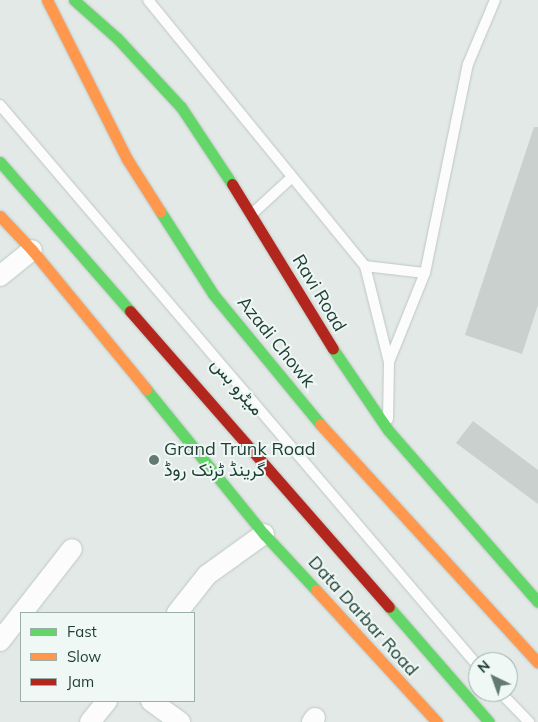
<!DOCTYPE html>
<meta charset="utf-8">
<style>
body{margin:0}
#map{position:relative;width:538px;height:722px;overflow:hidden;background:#e2e9e6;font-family:Mulish,Vazirmatn,sans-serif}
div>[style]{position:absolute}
.building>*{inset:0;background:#c9d0cd}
.roads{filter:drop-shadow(0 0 1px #bfc6c3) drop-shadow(0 0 1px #bfc6c3)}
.lane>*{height:10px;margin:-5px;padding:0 5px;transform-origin:5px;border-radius:5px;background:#fbfcfb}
.street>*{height:20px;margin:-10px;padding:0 10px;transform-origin:10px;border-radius:10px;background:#fbfcfb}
.fast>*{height:11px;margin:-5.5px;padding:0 5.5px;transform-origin:5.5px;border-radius:5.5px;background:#63d668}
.slow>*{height:11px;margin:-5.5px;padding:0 5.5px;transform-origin:5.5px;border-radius:5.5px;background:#ff974d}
.jam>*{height:11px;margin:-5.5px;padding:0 5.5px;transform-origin:5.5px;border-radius:5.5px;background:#b3261e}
.dots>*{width:14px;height:14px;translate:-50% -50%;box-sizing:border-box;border:2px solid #eff8f4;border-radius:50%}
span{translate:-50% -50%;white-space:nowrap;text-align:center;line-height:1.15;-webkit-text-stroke:4px #eff8f4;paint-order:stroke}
.street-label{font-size:18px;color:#1e3e35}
.poi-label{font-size:18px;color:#1e3e35}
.left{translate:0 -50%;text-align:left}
.legend{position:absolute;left:20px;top:612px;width:175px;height:90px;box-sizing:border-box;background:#eff8f4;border:1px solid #9baea8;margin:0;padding:6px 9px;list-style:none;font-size:15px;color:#1e3e35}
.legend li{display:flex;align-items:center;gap:10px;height:25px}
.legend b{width:25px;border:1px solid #9baea8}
.north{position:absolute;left:468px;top:652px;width:50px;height:50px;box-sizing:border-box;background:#eff8f4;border:1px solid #9baea8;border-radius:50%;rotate:318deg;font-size:14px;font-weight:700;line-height:20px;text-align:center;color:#1e3e35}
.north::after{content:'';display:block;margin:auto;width:18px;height:22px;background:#637a73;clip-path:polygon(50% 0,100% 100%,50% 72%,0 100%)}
</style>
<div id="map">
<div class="building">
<div style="clip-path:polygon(534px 127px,538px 127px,538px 305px,522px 354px,465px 335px)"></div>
<div style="clip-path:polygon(473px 421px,538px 470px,538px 504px,456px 443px)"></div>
</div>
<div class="roads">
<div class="lane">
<div style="left:148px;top:0;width:343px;rotate:50.8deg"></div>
<div style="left:365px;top:266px;width:99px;rotate:76deg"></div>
<div style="left:389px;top:362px;width:57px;rotate:91deg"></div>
<div style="left:0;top:105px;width:737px;rotate:49.57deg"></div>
<div style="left:253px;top:213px;width:52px;rotate:-42.6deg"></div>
<div style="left:365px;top:266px;width:60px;rotate:6.7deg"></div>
<div style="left:389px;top:362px;width:96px;rotate:-68deg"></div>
<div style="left:425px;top:273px;width:213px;rotate:-78.4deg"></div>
<div style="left:468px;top:64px;width:69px;rotate:-67.1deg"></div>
<div style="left:500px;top:692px;width:42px;rotate:46deg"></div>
</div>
<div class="street">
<div style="left:0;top:276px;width:41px;rotate:-39.1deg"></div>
<div style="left:22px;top:613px;width:81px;rotate:-52deg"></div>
<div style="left:177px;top:613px;width:48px;rotate:-51.7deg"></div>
<div style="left:207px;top:575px;width:70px;rotate:-35.7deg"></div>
<div style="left:0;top:641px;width:34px;rotate:-52deg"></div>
<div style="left:151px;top:701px;width:36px;rotate:36deg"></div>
<div style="left:90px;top:722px;width:27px;rotate:-51deg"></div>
<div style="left:312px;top:722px;width:5px;rotate:-53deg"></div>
</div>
<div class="fast">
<div style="left:74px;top:0;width:57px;rotate:41.5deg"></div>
<div style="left:117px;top:38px;width:94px;rotate:47.2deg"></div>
<div style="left:181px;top:107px;width:92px;rotate:56.5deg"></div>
<div style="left:0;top:162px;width:198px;rotate:48.9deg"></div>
<div style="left:160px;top:211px;width:98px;rotate:57.4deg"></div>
<div style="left:213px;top:294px;width:168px;rotate:50.5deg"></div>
<div style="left:333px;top:349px;width:98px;rotate:55.8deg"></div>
<div style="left:388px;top:430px;width:228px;rotate:48.9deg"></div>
<div style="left:146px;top:389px;width:187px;rotate:50.9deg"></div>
<div style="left:264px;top:534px;width:76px;rotate:47.1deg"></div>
<div style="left:389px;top:607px;width:152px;rotate:49deg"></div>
</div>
<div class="slow">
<div style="left:47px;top:0;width:178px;rotate:63.3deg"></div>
<div style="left:127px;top:159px;width:62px;rotate:57.6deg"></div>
<div style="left:0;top:216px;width:47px;rotate:46.7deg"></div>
<div style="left:32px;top:250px;width:180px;rotate:50.6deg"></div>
<div style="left:320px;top:424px;width:323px;rotate:47.6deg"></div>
<div style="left:316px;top:590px;width:179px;rotate:47.5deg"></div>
</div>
<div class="jam">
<div style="left:232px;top:184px;width:193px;rotate:58.5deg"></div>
<div style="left:130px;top:311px;width:393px;rotate:48.8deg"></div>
</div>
</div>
<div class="dots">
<div style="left:154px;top:460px;background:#637a73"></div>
</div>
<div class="street-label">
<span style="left:319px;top:293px;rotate:59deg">Ravi Road</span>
<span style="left:276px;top:342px;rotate:51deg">Azadi Chowk</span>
<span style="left:237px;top:387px;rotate:49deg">میٹرو بس</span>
<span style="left:363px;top:616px;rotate:48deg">Data Darbar Road</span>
</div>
<div class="poi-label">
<span class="left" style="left:164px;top:460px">Grand Trunk Road<br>گرینڈ ٹرنک روڈ</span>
</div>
<ul class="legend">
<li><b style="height:6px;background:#63d668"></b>Fast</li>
<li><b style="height:6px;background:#ff974d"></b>Slow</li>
<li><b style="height:6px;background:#b3261e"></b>Jam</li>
</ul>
<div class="north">N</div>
</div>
